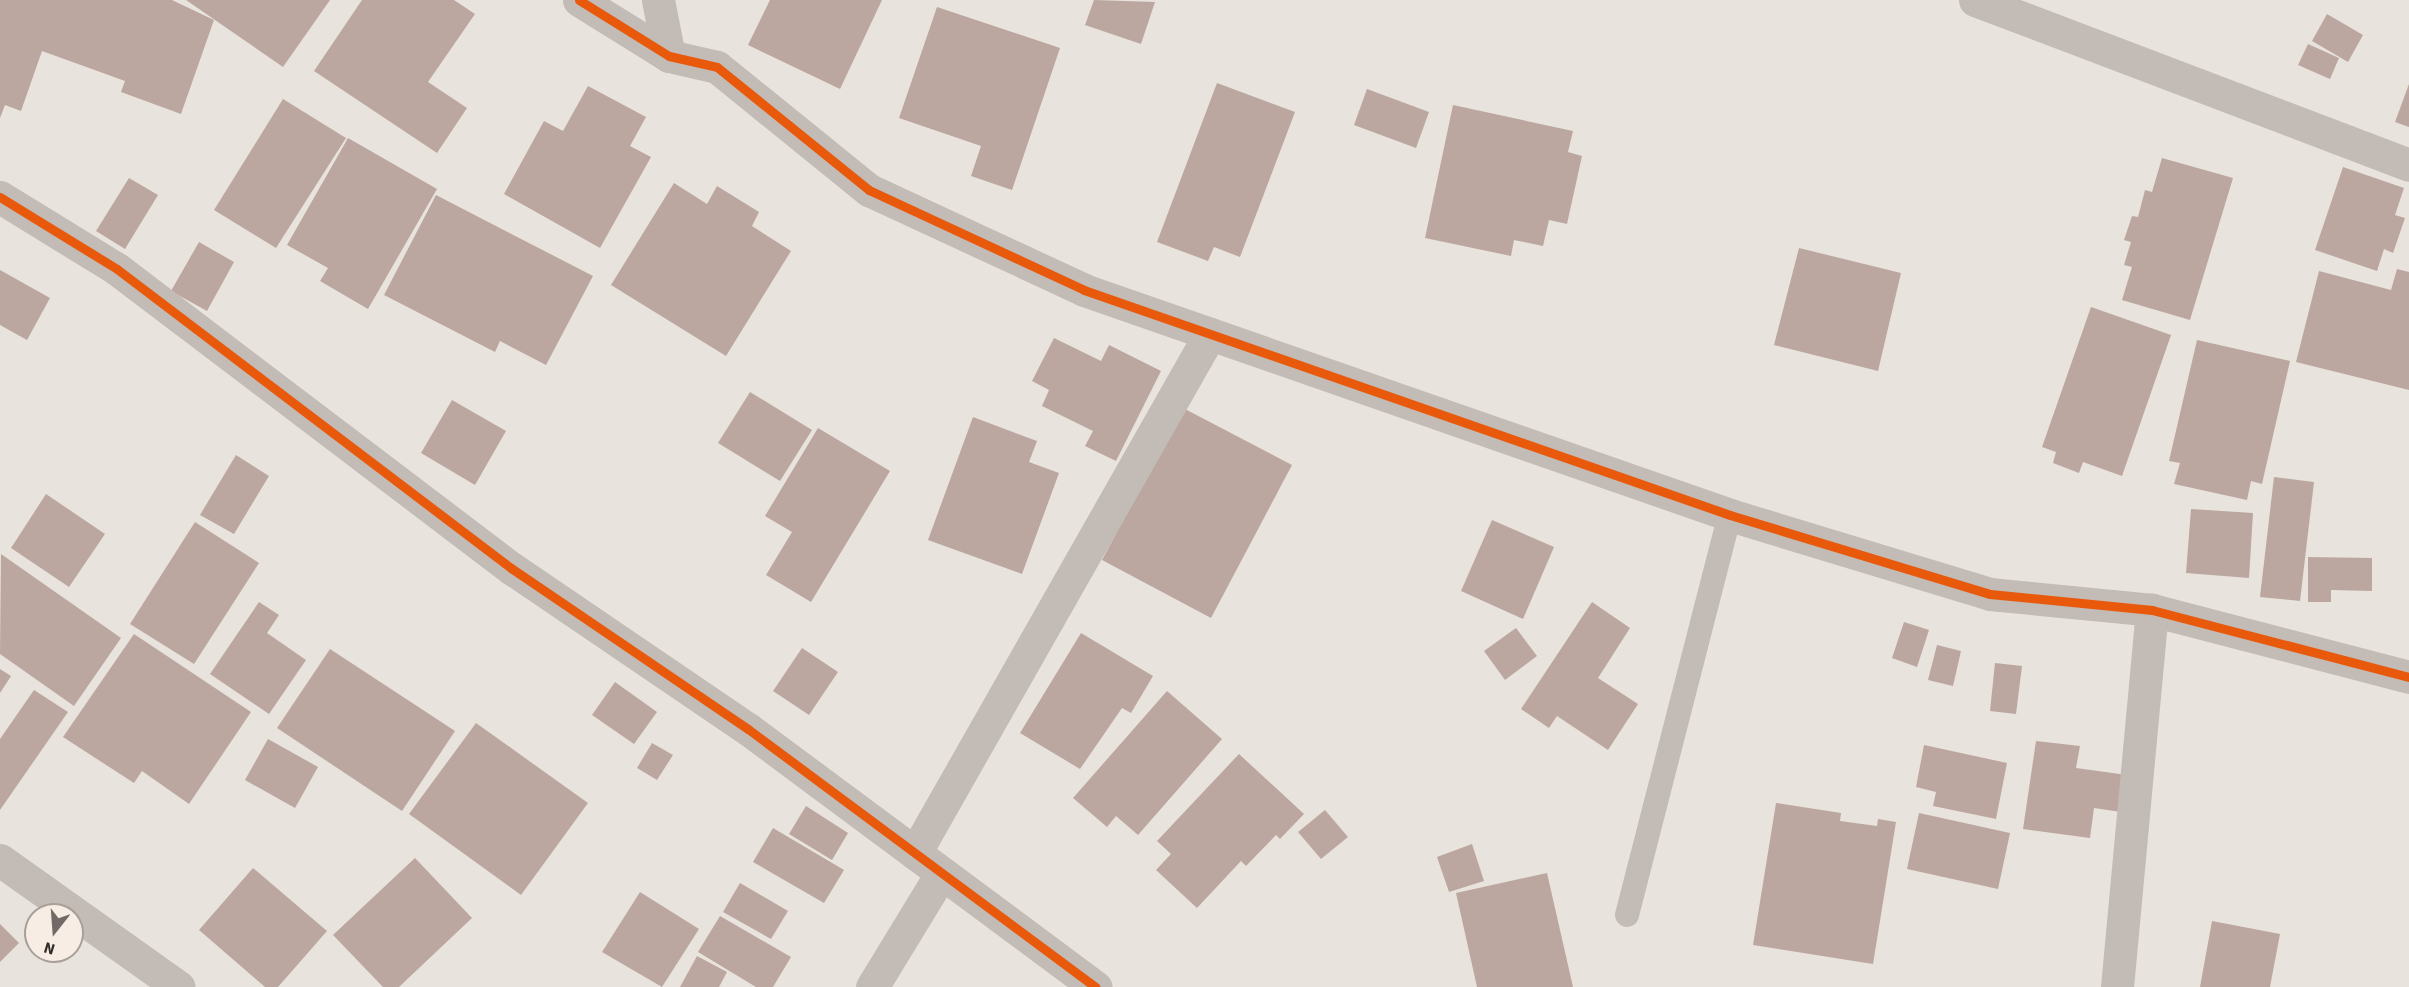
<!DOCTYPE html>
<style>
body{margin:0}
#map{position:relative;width:2409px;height:987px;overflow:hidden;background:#e9e3dd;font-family:"Source Sans 3",sans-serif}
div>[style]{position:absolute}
.building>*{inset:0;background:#bba7a0}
.lane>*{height:24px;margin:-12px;padding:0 12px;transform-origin:12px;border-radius:12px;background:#c2bbb6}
.street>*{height:33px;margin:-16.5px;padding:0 16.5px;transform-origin:16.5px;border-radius:16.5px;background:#c2bbb6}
.cycleway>*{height:9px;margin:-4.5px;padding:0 4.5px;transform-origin:4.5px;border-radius:4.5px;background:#e8590c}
span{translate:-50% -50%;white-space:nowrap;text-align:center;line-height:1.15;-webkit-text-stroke:4.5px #f7ede4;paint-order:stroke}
.north{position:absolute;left:24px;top:903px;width:60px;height:60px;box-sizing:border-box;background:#f7ede4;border:2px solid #a89f98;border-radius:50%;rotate:197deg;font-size:16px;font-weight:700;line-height:24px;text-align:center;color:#312926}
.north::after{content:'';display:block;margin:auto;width:21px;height:27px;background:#716a66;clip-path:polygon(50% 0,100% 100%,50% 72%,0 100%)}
</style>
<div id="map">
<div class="building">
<div style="clip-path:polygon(0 0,172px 0,214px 20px,181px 114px,121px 92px,125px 81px,42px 51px,21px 111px,5px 105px,0 118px)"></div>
<div style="clip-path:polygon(186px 0,330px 0,283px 67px)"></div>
<div style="clip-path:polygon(362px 0,454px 0,475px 14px,428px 82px,467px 108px,437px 153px,314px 71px)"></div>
<div style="clip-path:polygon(770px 0,882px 0,840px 89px,748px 45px)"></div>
<div style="clip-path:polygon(1094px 0,1155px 2px,1141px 44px,1085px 25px)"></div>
<div style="clip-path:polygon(937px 7px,1060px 48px,1012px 190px,971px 176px,981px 146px,899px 118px)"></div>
<div style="clip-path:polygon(2327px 14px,2363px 35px,2348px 62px,2312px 41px)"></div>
<div style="clip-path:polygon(2308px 44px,2339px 58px,2330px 79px,2298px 65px)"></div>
<div style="clip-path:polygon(1217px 83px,1295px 112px,1240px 257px,1214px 247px,1208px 261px,1157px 242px)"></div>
<div style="clip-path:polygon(2409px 84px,2409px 127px,2395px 122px)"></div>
<div style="clip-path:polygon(588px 86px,646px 117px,630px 146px,651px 157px,600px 248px,504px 194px,544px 121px,563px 131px)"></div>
<div style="clip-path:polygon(1367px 89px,1429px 112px,1416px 148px,1354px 125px)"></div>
<div style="clip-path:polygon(283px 99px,346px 138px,276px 248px,214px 210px)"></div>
<div style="clip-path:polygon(1453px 105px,1573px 131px,1568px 152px,1582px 156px,1567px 224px,1549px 220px,1543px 246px,1514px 240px,1511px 256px,1425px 238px)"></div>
<div style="clip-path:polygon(348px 138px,437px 189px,368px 309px,320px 281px,328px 268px,287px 245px)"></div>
<div style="clip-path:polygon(2162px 158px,2233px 178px,2190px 320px,2122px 300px,2132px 267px,2124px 265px,2131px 242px,2124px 240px,2132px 216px,2138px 217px,2145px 190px,2152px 192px)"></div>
<div style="clip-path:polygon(2343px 167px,2404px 188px,2395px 215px,2405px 218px,2393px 253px,2384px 249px,2377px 271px,2315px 250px)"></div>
<div style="clip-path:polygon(129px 178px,158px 195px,125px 249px,96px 231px)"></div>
<div style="clip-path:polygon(674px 183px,707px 204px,717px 186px,759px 212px,752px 226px,791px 251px,726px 356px,611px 285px)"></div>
<div style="clip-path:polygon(436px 195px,593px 276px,546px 365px,500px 341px,495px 352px,384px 295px)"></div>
<div style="clip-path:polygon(199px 242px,234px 262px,207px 311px,171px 291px)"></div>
<div style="clip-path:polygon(1799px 248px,1901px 273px,1878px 371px,1774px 345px)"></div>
<div style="clip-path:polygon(2397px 269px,2409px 272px,2409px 390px,2296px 362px,2319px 271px,2391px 290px)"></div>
<div style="clip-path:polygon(0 270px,50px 298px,27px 340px,0 325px)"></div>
<div style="clip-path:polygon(2091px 307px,2171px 335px,2122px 476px,2083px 462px,2079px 473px,2053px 463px,2056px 452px,2042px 447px)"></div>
<div style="clip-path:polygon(1054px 338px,1101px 361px,1109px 345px,1161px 371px,1116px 461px,1085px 446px,1093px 431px,1042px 406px,1049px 390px,1032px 381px)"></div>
<div style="clip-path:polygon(2197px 340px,2290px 361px,2262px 484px,2251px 481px,2247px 500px,2174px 484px,2180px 463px,2169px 461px)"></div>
<div style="clip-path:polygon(750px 392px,812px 430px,780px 481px,718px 443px)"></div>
<div style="clip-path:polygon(452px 400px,506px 431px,475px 485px,421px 453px)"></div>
<div style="clip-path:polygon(1183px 408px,1292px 465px,1211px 618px,1102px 560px)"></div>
<div style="clip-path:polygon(973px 417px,1037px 441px,1029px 462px,1059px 473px,1022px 574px,928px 540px)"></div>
<div style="clip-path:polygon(818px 428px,890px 471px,811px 602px,766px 575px,792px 532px,765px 516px)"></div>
<div style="clip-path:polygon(236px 455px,269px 476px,234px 534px,200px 515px)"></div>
<div style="clip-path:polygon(2274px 477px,2314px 482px,2300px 601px,2260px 597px)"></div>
<div style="clip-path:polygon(46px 494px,105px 534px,69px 587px,11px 548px)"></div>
<div style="clip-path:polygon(2191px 509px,2253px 513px,2249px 578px,2186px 573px)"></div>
<div style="clip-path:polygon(1492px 520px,1554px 547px,1523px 619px,1461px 591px)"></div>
<div style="clip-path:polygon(195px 522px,259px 563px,194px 664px,130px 624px)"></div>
<div style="clip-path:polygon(1px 554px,121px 638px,74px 706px,0 654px)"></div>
<div style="clip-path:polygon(2308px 557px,2372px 558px,2372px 591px,2331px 590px,2331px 602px,2308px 602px)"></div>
<div style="clip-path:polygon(259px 602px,279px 615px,267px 633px,306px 660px,269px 714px,210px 674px)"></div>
<div style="clip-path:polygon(1592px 602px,1630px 628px,1598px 678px,1638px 704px,1608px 750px,1557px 716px,1549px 728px,1521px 709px)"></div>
<div style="clip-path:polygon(1904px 622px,1929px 630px,1917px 667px,1892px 658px)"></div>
<div style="clip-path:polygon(1516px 628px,1537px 656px,1505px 680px,1484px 651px)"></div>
<div style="clip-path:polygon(1081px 633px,1153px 676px,1131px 713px,1122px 708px,1080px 769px,1020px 733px)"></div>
<div style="clip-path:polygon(134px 634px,251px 712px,189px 804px,142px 771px,134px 783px,63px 737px)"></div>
<div style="clip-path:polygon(1937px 645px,1961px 651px,1953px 686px,1928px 680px)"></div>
<div style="clip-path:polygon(802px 648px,838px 672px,809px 715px,773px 691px)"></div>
<div style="clip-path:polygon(330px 649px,455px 731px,402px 811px,277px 728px)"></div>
<div style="clip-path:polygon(1995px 663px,2022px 666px,2016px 714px,1990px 711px)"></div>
<div style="clip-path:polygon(0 669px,11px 676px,0 693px)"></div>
<div style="clip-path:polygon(615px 682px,657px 712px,634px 744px,592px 715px)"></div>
<div style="clip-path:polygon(34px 690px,68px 712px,0 810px,0 739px)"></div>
<div style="clip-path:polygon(1167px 691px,1222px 739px,1138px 835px,1116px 816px,1107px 827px,1073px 798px)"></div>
<div style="clip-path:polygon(476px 723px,588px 803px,521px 895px,409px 814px)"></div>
<div style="clip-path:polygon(268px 739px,318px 767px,295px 808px,245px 780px)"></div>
<div style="clip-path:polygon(2036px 741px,2080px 746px,2076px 768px,2127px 775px,2121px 812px,2094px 808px,2090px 838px,2023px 829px)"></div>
<div style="clip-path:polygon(652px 743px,673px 755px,657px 780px,637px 768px)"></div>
<div style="clip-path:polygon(1924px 745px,2007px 763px,1996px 819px,1933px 806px,1936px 792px,1916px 787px)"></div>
<div style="clip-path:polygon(1239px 754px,1304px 814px,1280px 839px,1276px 835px,1246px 866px,1241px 861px,1197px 908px,1156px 870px,1171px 854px,1157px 841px)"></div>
<div style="clip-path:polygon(1776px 803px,1841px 813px,1840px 821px,1877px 826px,1878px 819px,1896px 822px,1873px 964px,1753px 945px)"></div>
<div style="clip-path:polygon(806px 806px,848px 833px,832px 860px,789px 834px)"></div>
<div style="clip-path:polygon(1325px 810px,1348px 837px,1321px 859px,1298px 832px)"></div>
<div style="clip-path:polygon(1919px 813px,2010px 833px,1998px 889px,1907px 869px)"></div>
<div style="clip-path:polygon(773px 828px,844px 870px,824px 903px,753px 862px)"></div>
<div style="clip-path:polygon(1472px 844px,1484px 881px,1449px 892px,1437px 857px)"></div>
<div style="clip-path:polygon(415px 858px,472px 918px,399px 987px,383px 987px,333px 935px)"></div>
<div style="clip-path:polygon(253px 868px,327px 931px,278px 987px,265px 987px,199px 930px)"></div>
<div style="clip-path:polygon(1547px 873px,1573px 987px,1477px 987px,1456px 893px)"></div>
<div style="clip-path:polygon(740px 883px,788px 911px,771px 939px,723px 912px)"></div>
<div style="clip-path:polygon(640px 892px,699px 929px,662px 987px,602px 952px)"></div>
<div style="clip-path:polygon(720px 916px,791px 957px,773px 987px,756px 987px,698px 952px)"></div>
<div style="clip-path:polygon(2212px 921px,2280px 934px,2270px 987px,2200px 987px)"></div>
<div style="clip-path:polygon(0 924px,19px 943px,0 962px)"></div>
<div style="clip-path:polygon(697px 956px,727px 972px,719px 987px,680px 987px)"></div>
</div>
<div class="lane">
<div style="left:1627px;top:915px;width:413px;rotate:-75.6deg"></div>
</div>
<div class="street">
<div style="left:579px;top:0;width:106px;rotate:31.9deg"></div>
<div style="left:669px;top:56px;width:49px;rotate:12.9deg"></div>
<div style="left:717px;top:67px;width:196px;rotate:39deg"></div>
<div style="left:869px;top:190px;width:237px;rotate:24.9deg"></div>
<div style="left:1084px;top:290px;width:684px;rotate:19.2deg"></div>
<div style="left:1730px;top:515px;width:272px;rotate:16.9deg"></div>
<div style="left:1990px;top:594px;width:163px;rotate:5.6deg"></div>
<div style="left:2152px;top:610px;width:266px;rotate:14.6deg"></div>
<div style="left:658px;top:0;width:57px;rotate:78.9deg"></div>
<div style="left:1975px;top:0;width:464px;rotate:20.8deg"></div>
<div style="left:0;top:197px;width:137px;rotate:31.6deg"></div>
<div style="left:117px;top:269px;width:495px;rotate:37.2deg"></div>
<div style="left:511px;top:568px;width:287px;rotate:34.2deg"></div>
<div style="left:748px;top:729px;width:433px;rotate:36.6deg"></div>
<div style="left:915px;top:853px;width:597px;rotate:-60.39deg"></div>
<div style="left:0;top:860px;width:219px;rotate:35.4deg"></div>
<div style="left:872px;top:987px;width:132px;rotate:-58.6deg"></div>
<div style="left:2117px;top:987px;width:379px;rotate:-84.7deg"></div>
</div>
<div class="cycleway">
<div style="left:579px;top:0;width:106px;rotate:31.9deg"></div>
<div style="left:669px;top:56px;width:49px;rotate:12.9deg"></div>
<div style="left:717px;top:67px;width:196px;rotate:39deg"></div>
<div style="left:869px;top:190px;width:237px;rotate:24.9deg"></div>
<div style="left:1084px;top:290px;width:684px;rotate:19.2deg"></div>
<div style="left:1730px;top:515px;width:272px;rotate:16.9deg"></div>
<div style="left:1990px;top:594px;width:163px;rotate:5.6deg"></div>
<div style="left:2152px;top:610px;width:266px;rotate:14.6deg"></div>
<div style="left:0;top:197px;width:137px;rotate:31.6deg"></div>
<div style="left:117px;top:269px;width:495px;rotate:37.2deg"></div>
<div style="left:511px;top:568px;width:287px;rotate:34.2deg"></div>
<div style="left:748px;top:729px;width:433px;rotate:36.6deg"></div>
</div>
<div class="north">N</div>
</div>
